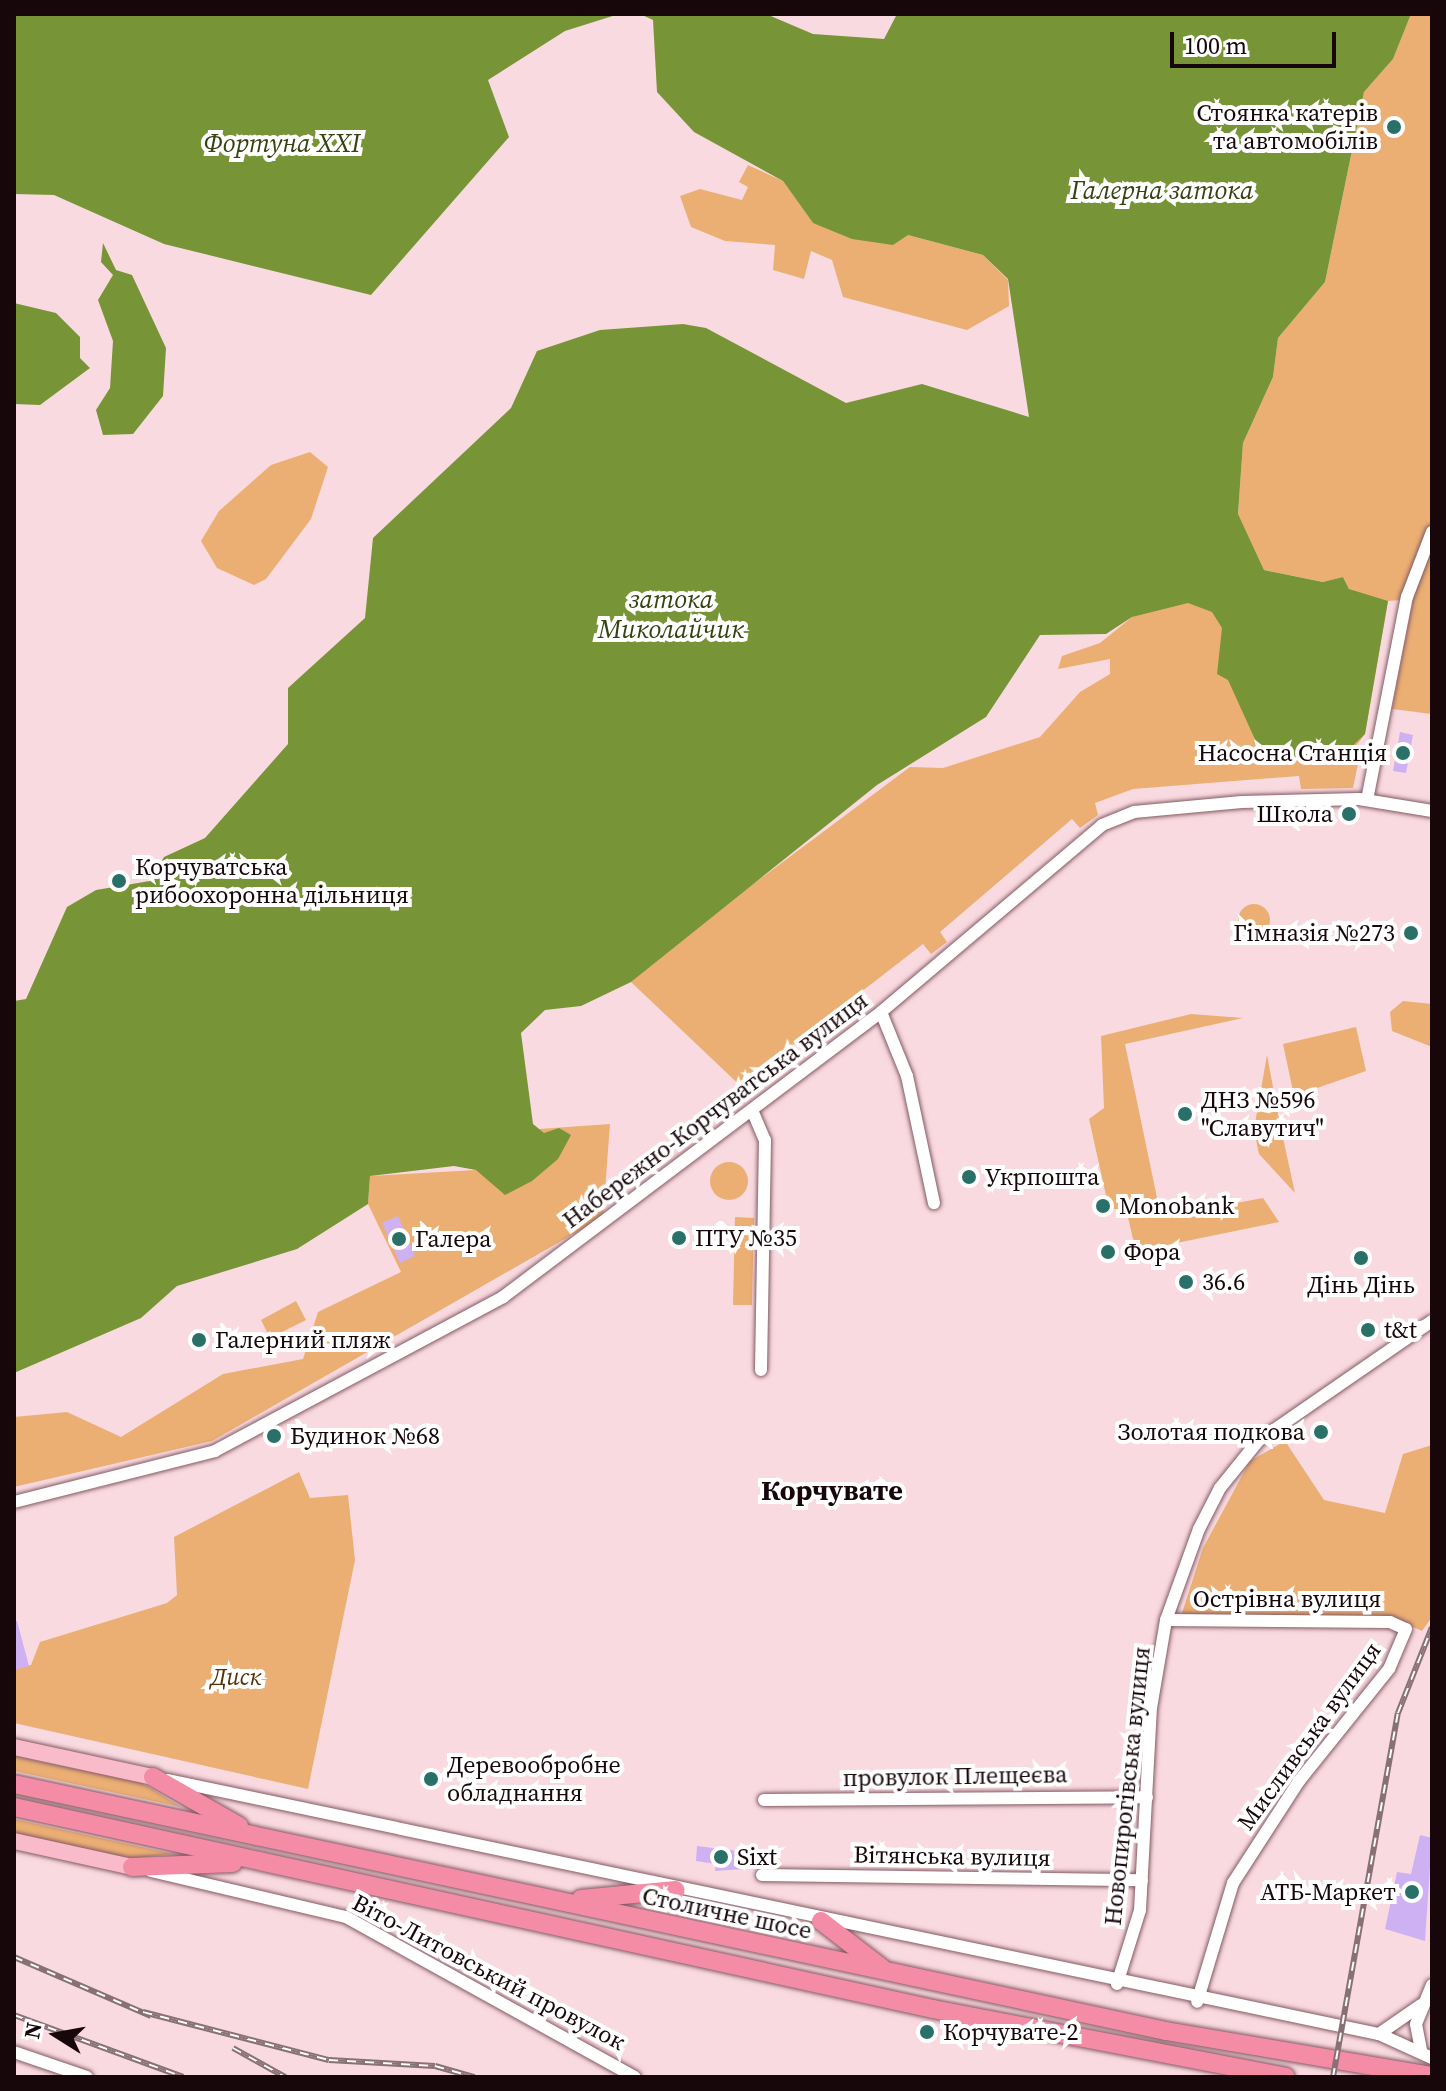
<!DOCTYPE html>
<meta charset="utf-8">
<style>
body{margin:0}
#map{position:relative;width:1446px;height:2091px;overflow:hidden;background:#f9dae0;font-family:"Source Serif 4",serif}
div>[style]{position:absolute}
.green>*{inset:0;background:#ebaf74}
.round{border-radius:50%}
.water>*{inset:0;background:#779536}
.building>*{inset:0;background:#ceb1f2}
.roads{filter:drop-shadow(0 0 2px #845963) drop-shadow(0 0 2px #845963)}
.minor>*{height:12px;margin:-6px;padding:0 6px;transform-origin:6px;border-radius:6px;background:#fff}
.major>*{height:16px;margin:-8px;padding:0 8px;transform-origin:8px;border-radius:8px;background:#f9baca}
.highway>*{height:18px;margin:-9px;padding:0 9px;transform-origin:9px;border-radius:9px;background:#f58ca6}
.rail>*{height:6px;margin-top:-3px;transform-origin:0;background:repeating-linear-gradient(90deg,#fff 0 9px,#887176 0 18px);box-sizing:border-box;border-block:2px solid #887176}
.dots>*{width:22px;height:22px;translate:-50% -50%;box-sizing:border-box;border:4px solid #fff;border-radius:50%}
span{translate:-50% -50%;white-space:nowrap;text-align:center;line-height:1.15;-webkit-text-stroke:8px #fff;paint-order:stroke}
.poi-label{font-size:24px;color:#17070b}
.right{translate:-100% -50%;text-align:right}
.left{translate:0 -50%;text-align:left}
.street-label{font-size:24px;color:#17070b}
.park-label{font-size:24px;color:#553105;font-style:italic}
.water-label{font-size:26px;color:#344311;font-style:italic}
.quarter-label{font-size:28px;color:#17070b;font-weight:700}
.frame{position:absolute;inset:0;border:16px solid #17070b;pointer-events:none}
.north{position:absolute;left:16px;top:1995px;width:80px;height:80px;-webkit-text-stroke:6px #fff;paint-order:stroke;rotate:281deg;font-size:22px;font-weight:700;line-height:32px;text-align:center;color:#17070b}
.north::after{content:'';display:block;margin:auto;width:28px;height:36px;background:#17070b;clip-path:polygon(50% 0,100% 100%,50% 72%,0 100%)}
.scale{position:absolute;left:1170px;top:32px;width:166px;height:36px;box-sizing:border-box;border:4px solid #17070b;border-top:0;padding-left:10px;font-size:24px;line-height:28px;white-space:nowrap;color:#17070b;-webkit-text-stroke:6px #fff;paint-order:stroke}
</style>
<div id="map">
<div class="green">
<div style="clip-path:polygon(1411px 14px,1432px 14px,1432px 714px,1392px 709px,1413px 599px,1388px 601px,1365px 734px,1353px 750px,1359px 759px,1353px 788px,1301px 789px,1299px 776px,1133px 789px,1095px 803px,1098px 815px,1080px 828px,1072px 819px,940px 932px,947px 942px,931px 954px,923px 944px,777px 1057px,785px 1068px,749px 1094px,631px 982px,677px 941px,910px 767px,943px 768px,1040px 737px,1080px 692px,1110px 674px,1110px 659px,1058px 669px,1062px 656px,1100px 643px,1132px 617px,1213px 582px,1365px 590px,1349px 589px,1343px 577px,1324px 582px,1264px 570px,1238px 515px,1243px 443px,1273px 377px,1278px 338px,1325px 282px,1364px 92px,1393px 59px)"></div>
<div style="clip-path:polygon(748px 165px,783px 181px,813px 223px,908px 235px,983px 255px,1008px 280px,1009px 306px,967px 330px,843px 297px,832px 260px,811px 251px,804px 279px,773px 270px,775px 245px,725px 241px,691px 227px,680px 196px,700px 189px,742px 200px,748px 187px,739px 182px)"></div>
<div style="clip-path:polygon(310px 452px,328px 467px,311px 519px,266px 579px,254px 585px,217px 568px,201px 541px,219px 511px,271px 465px)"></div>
<div class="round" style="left:1238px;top:904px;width:32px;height:32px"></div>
<div style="clip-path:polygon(1403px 1001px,1432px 1004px,1432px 1047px,1392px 1031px,1390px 1012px)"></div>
<div style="clip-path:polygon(1191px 1014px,1243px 1018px,1125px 1044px,1161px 1217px,1263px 1198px,1279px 1222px,1147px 1249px,1133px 1239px,1126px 1209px,1109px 1209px,1089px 1119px,1104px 1108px,1101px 1036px)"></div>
<div style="clip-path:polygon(1356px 1027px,1366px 1071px,1294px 1096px,1283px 1044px)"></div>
<div style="clip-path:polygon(1267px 1055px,1280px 1124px,1295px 1193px,1259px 1154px,1254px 1129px)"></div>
<div style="clip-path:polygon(610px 1124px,603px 1217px,212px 1441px,14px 1487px,14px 1417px,67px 1412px,121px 1437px,223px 1374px,303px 1359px,318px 1312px,401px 1272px,368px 1204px,370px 1176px,476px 1170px,539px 1129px)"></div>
<div class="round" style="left:710px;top:1162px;width:38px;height:38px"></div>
<div style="clip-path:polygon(735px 1217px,754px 1218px,752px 1305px,733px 1305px)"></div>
<div style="clip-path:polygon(296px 1301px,306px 1320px,270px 1338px,261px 1320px)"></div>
<div style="clip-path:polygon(1285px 1441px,1324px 1500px,1385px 1513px,1403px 1454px,1432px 1445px,1432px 1617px,1422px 1631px,1399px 1621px,1181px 1616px,1203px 1548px,1250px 1461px)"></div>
<div style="clip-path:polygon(299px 1472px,310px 1498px,348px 1495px,355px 1560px,308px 1789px,14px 1723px,14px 1667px,31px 1665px,40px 1642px,167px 1603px,177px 1595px,174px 1537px)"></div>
<div style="clip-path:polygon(14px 1756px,142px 1783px,181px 1807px,14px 1771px)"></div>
<div style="clip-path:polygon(14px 1819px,173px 1854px,128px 1859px,14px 1833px)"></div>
</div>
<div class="water">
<div style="clip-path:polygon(14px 14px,619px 14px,565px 31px,488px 80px,509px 137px,371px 295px,164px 244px,54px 195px,14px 194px)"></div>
<div style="clip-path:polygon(640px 14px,766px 14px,813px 34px,884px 39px,897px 14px,1411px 14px,1393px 59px,1364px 92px,1325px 282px,1278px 338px,1273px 377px,1243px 443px,1238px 514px,1264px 570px,1323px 582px,1343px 577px,1349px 589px,1388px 601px,1365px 734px,1336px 762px,1319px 754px,1292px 759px,1287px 750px,1258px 746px,1228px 680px,1217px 674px,1222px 628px,1212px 612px,1188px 603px,1132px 617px,1106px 634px,1040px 635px,986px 717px,877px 785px,631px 982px,581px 1006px,545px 1010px,521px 1033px,533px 1124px,544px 1133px,559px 1128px,571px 1135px,558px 1159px,532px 1181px,505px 1195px,476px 1170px,454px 1166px,370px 1176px,368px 1204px,297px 1249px,177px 1286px,141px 1318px,14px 1373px,14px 1001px,26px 999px,67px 907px,96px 890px,150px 881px,164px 857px,205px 838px,288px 744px,288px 688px,365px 618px,373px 538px,511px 408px,537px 351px,600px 330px,683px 324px,706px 328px,846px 403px,922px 384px,1029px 417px,1008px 279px,983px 255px,908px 235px,893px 245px,852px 239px,813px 223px,783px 181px,694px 132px,657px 92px,653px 20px)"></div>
<div style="clip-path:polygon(103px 243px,116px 270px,132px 275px,166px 348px,163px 396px,133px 434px,103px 435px,96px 410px,110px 388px,113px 341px,98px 300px,113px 275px,101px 262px)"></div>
<div style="clip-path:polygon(14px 303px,56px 313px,80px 337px,80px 358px,90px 368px,40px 405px,14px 404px)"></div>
</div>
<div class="building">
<div style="clip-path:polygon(1400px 732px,1413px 735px,1406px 773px,1393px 771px)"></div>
<div style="clip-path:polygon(398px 1216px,415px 1256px,400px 1263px,382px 1223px)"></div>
<div style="clip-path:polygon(17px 1621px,29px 1666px,14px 1670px,14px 1622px)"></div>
<div style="clip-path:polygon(1420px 1835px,1432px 1838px,1425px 1941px,1385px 1929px,1397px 1872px,1411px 1874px)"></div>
<div style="clip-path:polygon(697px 1846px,746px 1852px,744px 1869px,715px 1871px,716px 1864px,696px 1861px)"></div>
</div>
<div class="roads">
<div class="minor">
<div style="left:1367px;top:800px;width:207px;rotate:-78.9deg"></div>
<div style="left:1407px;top:597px;width:70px;rotate:-69deg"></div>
<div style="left:881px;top:1012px;width:69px;rotate:67.9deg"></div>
<div style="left:907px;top:1076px;width:130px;rotate:78deg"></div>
<div style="left:752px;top:1110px;width:33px;rotate:67deg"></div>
<div style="left:765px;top:1140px;width:230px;rotate:91deg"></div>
<div style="left:14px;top:1502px;width:207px;rotate:-14.2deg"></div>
<div style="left:215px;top:1451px;width:327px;rotate:-28.1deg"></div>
<div style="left:503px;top:1297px;width:473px;rotate:-37deg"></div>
<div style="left:881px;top:1012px;width:289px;rotate:-40.2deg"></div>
<div style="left:1102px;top:825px;width:35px;rotate:-22deg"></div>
<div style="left:1134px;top:812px;width:108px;rotate:-5.3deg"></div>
<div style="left:1242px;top:802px;width:117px;rotate:-1.5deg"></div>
<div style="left:1359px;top:799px;width:74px;rotate:9.3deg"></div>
<div style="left:1166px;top:1620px;width:224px;rotate:0.5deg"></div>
<div style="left:1390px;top:1622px;width:17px;rotate:24deg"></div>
<div style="left:1406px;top:1629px;width:43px;rotate:113deg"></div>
<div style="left:1389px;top:1669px;width:144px;rotate:128.8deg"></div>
<div style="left:1299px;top:1781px;width:121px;rotate:122.9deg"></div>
<div style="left:1233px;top:1883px;width:124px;rotate:106.8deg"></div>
<div style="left:168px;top:1780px;width:1237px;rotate:11.85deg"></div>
<div style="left:1379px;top:2034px;width:58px;rotate:24.4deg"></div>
<div style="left:764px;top:1800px;width:383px;rotate:-0.4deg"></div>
<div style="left:151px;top:1871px;width:200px;rotate:13.3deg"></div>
<div style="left:346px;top:1917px;width:330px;rotate:29deg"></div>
<div style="left:762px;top:1875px;width:380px;rotate:0.8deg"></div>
<div style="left:1117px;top:1984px;width:77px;rotate:-72.7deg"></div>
<div style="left:1140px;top:1910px;width:202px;rotate:-86.9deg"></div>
<div style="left:1151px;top:1708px;width:89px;rotate:-80.3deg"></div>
<div style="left:1166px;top:1620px;width:97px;rotate:-70.1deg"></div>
<div style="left:1199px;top:1529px;width:46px;rotate:-62.9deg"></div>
<div style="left:1220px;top:1488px;width:60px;rotate:-51deg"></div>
<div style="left:1258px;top:1441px;width:211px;rotate:-34.6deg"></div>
<div style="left:1379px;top:2034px;width:51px;rotate:-34.6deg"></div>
<div style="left:1421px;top:2050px;width:26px;rotate:-101deg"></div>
<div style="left:1416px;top:2024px;width:42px;rotate:-67.7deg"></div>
<div style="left:14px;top:2052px;width:77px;rotate:18.9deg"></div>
</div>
<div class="major">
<div style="left:14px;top:1747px;width:142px;rotate:12.2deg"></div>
<div style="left:14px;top:1841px;width:121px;rotate:12.4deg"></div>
</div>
<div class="highway">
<div style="left:153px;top:1777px;width:99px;rotate:29.7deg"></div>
<div style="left:14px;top:1784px;width:1178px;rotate:12.1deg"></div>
<div style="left:1166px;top:2031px;width:270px;rotate:9.6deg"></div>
<div style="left:14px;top:1807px;width:941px;rotate:12.4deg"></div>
<div style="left:933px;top:2009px;width:359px;rotate:10.9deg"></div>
<div style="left:132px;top:1867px;width:101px;rotate:-2.3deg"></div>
<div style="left:581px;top:1899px;width:95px;rotate:-5.4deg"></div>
<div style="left:821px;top:1921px;width:78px;rotate:37.7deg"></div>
</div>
</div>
<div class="rail">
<div style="left:14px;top:1957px;width:149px;rotate:23.3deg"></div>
<div style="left:143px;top:2012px;width:192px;rotate:14.5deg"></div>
<div style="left:329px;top:2060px;width:106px;rotate:3.2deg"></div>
<div style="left:435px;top:2066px;width:41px;rotate:15.8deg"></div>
<div style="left:14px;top:2015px;width:180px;rotate:20.1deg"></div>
<div style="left:233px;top:2048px;width:60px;rotate:29.1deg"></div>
<div style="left:1333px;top:2077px;width:370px;rotate:-79.9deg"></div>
<div style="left:1398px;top:1713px;width:92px;rotate:-68.4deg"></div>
</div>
<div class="dots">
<div style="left:1394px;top:127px;background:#287068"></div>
<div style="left:1403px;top:753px;background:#287068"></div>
<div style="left:1349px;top:814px;background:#287068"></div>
<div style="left:119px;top:881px;background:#287068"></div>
<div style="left:1411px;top:933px;background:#287068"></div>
<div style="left:1185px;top:1114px;background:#287068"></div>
<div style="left:969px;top:1177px;background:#287068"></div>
<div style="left:1103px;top:1206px;background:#287068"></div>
<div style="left:679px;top:1238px;background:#287068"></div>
<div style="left:399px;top:1239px;background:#287068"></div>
<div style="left:1108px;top:1252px;background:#287068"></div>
<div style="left:1361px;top:1258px;background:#287068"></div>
<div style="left:1186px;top:1282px;background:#287068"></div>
<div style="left:1368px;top:1330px;background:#287068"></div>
<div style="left:199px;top:1340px;background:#287068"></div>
<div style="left:1321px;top:1432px;background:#287068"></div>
<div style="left:274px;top:1436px;background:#287068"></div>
<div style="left:431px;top:1779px;background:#287068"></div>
<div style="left:721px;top:1857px;background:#287068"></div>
<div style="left:1412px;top:1892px;background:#287068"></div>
<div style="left:927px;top:2032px;background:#287068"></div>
</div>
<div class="poi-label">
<span class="right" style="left:1378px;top:127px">Стоянка катерів<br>та автомобілів</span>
<span class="right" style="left:1387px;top:753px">Насосна Станція</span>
<span class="right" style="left:1333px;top:814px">Школа</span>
<span class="left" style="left:135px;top:881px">Корчуватська<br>рибоохоронна дільниця</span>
<span class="right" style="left:1395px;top:933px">Гімназія №273</span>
<span class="left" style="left:1201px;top:1114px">ДНЗ №596<br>"Славутич"</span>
<span class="left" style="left:985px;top:1177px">Укрпошта</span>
<span class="left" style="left:1119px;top:1206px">Monobank</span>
<span class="left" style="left:695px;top:1238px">ПТУ №35</span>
<span class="left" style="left:415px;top:1239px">Галера</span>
<span class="left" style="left:1124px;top:1252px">Фора</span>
<span class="left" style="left:1202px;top:1282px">36.6</span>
<span style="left:1361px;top:1285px">Дінь Дінь</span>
<span class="left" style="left:1384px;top:1330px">t&amp;t</span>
<span class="left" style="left:215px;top:1340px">Галерний пляж</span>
<span class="right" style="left:1305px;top:1432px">Золотая подкова</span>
<span class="left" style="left:290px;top:1436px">Будинок №68</span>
<span class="left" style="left:447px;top:1779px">Деревообробне<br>обладнання</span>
<span class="left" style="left:737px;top:1857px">Sixt</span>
<span class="right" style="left:1396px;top:1892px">АТБ-Маркет</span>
<span class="left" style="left:943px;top:2032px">Корчувате-2</span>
</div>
<div class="street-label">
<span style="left:715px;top:1110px;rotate:-37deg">Набережно-Корчуватська вулиця</span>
<span style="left:1287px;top:1599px">Острівна вулиця</span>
<span style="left:1309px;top:1736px;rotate:-54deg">Мисливська вулиця</span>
<span style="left:955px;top:1776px;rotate:-1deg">провулок Плещеєва</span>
<span style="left:1127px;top:1786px;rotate:-84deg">Новопирогівська вулиця</span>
<span style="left:952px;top:1856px;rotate:1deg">Вітянська вулиця</span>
<span style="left:727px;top:1913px;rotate:12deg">Столичне шосе</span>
<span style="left:489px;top:1972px;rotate:28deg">Віто-Литовський провулок</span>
</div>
<div class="park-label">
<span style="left:236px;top:1677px">Диск</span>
</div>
<div class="water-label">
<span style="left:282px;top:144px">Фортуна XXI</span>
<span style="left:1162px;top:191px">Галерна затока</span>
<span style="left:671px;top:615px">затока<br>Миколайчик</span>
</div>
<div class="quarter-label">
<span style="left:832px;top:1490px">Корчувате</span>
</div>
<div class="frame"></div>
<div class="north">N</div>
<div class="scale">100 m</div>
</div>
